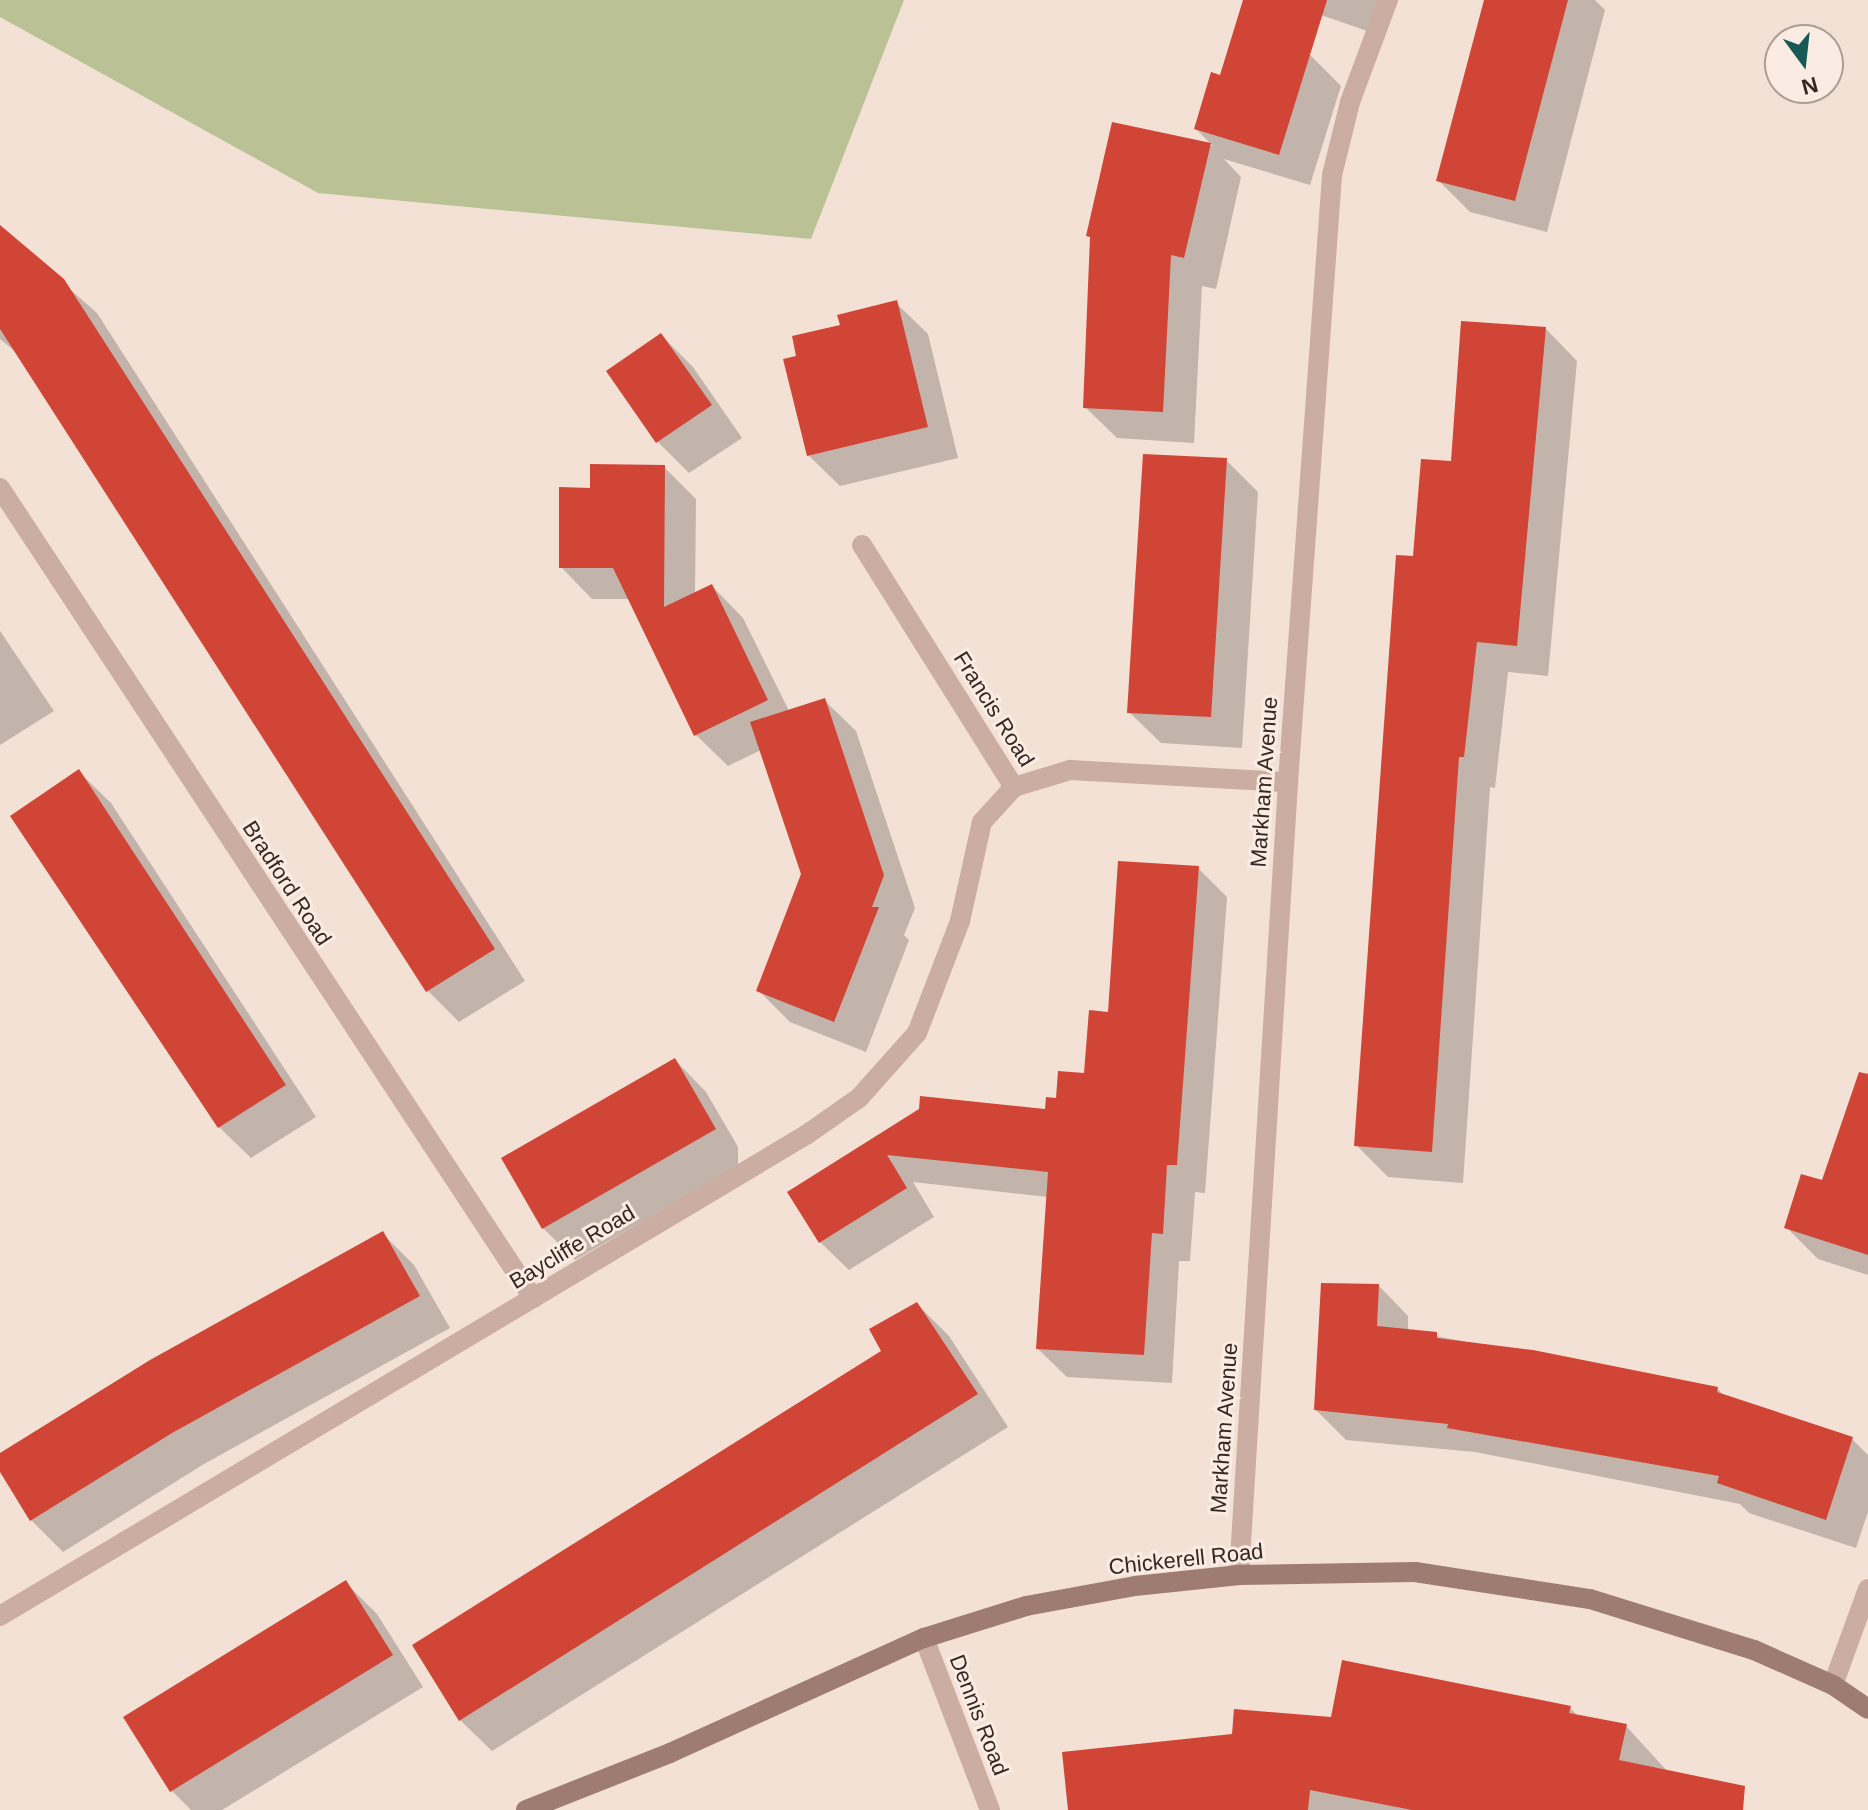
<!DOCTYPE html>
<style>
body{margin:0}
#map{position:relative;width:1868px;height:1810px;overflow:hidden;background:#f3e1d6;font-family:Arial,sans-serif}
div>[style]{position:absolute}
.green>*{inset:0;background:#bac295}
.shadow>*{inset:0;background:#0003}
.building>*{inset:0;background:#d04536}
.street>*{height:20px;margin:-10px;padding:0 10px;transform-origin:10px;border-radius:10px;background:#cbaea1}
.secondary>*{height:20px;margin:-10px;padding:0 10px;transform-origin:10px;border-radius:10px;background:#9f7c72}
span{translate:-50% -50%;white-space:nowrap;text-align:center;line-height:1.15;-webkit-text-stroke:6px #faece2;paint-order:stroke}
.street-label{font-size:22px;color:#352724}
.north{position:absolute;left:1764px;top:24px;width:80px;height:80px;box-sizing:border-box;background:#faece2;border:2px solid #ab9d96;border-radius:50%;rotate:165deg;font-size:22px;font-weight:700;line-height:32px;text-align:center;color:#352724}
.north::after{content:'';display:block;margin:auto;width:28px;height:36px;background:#175954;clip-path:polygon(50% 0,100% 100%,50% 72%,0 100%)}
</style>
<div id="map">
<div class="green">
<div style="clip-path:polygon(0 0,904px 0,811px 239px,318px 193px,0 17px)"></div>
</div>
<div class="shadow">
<div style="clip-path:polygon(1304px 0,1382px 0,1370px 32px,1318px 14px)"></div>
<div style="clip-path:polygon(1486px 0,1595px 0,1605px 10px,1547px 232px,1470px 212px,1438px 180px)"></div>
<div style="clip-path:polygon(1309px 54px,1341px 86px,1310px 185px,1224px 159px,1241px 177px,1216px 289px,1202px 286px,1194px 443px,1117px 438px,1085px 407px,1092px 239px,1088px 235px,1113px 124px,1213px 146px,1196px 129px,1221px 77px)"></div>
<div style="clip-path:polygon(0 228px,97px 313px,525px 981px,459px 1022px,428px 991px,17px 353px,0 339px)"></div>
<div style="clip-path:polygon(896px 303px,928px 334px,958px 458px,840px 486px,808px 455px,799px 357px,842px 326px)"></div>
<div style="clip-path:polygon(1546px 329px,1577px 361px,1548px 676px,1508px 672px,1495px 788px,1490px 787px,1463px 1183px,1388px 1177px,1356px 1145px,1415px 558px,1453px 463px)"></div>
<div style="clip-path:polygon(661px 335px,693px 367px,742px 438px,689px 473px,658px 442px)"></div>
<div style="clip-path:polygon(1226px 460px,1258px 492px,1242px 748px,1161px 743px,1129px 712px)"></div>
<div style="clip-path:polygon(664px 467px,696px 499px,695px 594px,712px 586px,743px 618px,789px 711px,824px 700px,856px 731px,915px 908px,904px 935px,909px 940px,866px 1052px,790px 1022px,758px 990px,803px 874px,761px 750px,728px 766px,696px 735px,630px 599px,592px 599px,561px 567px,592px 490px)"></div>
<div style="clip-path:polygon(0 631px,54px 711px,0 745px)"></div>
<div style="clip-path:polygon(79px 772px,111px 803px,316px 1117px,251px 1158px,219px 1127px)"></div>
<div style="clip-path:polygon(1198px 868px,1227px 897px,1205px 1193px,1195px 1192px,1190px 1261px,1179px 1261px,1172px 1383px,1067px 1377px,1038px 1349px,1048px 1197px,913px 1182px,934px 1217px,849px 1270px,820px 1242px,920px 1110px,1047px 1112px,1086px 1075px,1110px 1014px)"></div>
<div style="clip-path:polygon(675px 1060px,706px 1092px,738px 1147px,738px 1166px,575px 1260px,543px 1228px)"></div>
<div style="clip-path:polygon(1868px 1071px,1868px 1275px,1818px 1259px,1786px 1227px,1835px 1163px)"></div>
<div style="clip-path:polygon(383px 1234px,414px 1265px,450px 1328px,204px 1464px,63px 1552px,31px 1520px,0 1468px,0 1455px)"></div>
<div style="clip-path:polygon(1379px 1286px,1408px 1316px,1408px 1331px,1717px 1388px,1725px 1397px,1852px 1439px,1868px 1455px,1868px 1512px,1856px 1548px,1749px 1513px,1740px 1504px,1475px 1452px,1346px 1440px,1316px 1410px)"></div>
<div style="clip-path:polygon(917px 1304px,949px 1336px,1008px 1427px,492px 1751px,460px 1720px,884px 1352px)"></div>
<div style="clip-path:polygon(346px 1583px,377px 1614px,423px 1687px,222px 1810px,191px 1810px,171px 1790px)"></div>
<div style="clip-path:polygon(1570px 1708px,1579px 1717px,1626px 1726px,1668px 1772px,1722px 1810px,1071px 1810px,1234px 1736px,1333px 1720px)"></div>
</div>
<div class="building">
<div style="clip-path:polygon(1243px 0,1327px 0,1279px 155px,1194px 129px,1211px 72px,1220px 75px)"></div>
<div style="clip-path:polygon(1484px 0,1568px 0,1515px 201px,1436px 181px)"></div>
<div style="clip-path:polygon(1112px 122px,1211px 143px,1184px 258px,1171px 255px,1163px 412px,1083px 408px,1090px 237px,1086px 236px)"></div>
<div style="clip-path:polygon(0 225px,64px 279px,495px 949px,426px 992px,0 329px)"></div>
<div style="clip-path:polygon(897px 300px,928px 427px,807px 456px,783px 359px,796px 356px,792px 336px,840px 325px,837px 315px)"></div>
<div style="clip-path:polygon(1461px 321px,1546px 327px,1517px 646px,1477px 642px,1464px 757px,1459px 757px,1432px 1152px,1354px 1146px,1396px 555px,1413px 556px,1421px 459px,1451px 461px)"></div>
<div style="clip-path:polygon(661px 333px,712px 405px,656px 443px,606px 371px)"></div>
<div style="clip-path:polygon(1143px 454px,1227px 458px,1211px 717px,1127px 713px)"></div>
<div style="clip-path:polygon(590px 464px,665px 465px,664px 607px,712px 584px,768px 700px,694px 736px,613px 568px,559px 568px,559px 487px,590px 488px)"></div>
<div style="clip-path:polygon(825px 698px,884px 875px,872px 907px,879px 907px,834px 1022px,756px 991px,801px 874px,750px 722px)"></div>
<div style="clip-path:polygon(79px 769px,286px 1085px,218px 1128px,10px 816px)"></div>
<div style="clip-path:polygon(1118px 861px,1199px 866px,1177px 1165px,1167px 1165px,1163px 1234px,1152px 1233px,1144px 1355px,1036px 1349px,1048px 1172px,887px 1155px,907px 1188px,819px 1243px,787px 1192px,919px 1109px,920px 1096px,1045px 1109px,1046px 1097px,1056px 1098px,1058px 1071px,1084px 1073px,1089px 1010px,1108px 1012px)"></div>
<div style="clip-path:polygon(675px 1058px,716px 1129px,542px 1229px,501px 1158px)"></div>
<div style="clip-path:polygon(1859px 1072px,1868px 1074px,1868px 1255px,1784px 1228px,1801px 1174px,1822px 1180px)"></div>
<div style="clip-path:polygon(383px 1231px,420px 1296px,172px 1433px,30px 1521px,0 1472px,0 1453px,150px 1360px)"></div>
<div style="clip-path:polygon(1321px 1283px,1379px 1284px,1377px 1326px,1437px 1332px,1437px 1338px,1533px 1350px,1718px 1387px,1717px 1392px,1853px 1437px,1826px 1520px,1717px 1483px,1719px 1476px,1447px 1428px,1448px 1424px,1314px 1410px)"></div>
<div style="clip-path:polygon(917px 1302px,978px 1394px,459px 1721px,412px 1645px,881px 1351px,869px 1329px)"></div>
<div style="clip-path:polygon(346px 1580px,393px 1655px,170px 1792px,123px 1717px)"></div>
<div style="clip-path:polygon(1342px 1660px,1571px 1706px,1569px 1713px,1627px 1724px,1619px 1760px,1745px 1786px,1743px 1810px,1412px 1810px,1310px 1790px,1308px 1810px,1068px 1810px,1062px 1752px,1232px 1734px,1234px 1709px,1331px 1717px)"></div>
</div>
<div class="street">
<div style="left:0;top:488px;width:970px;rotate:56.65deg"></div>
<div style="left:862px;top:545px;width:286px;rotate:57.9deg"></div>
<div style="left:1014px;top:787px;width:59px;rotate:-16.9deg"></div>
<div style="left:1070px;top:770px;width:218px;rotate:3.2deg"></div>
<div style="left:1239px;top:1575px;width:795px;rotate:-86.46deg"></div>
<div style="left:1288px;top:782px;width:609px;rotate:-85.85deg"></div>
<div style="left:1332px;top:175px;width:75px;rotate:-76.1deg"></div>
<div style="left:1350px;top:102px;width:109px;rotate:-69.6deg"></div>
<div style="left:0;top:1616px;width:939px;rotate:-30.83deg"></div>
<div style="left:806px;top:1135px;width:65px;rotate:-34.9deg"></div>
<div style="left:859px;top:1098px;width:87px;rotate:-48.3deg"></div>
<div style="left:917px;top:1033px;width:120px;rotate:-69deg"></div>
<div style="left:960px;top:921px;width:101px;rotate:-77.5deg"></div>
<div style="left:982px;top:822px;width:47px;rotate:-47.6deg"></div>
<div style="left:924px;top:1638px;width:184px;rotate:69deg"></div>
<div style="left:1833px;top:1685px;width:102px;rotate:-70deg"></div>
</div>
<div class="secondary">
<div style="left:526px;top:1810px;width:155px;rotate:-21.6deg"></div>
<div style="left:670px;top:1753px;width:279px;rotate:-24.4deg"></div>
<div style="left:924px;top:1638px;width:107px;rotate:-17.4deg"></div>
<div style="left:1026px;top:1606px;width:111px;rotate:-10.4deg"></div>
<div style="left:1135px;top:1586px;width:105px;rotate:-6deg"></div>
<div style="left:1239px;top:1575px;width:176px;rotate:-1deg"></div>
<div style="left:1415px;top:1572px;width:177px;rotate:8.8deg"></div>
<div style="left:1590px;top:1599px;width:172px;rotate:17.3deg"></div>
<div style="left:1754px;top:1650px;width:86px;rotate:23.9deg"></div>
<div style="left:1833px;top:1685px;width:42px;rotate:34.4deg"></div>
</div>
<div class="street-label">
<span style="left:994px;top:709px;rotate:58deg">Francis Road</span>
<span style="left:1264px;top:782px;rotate:-86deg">Markham Avenue</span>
<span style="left:287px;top:883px;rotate:57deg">Bradford Road</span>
<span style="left:572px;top:1247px;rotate:-31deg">Baycliffe Road</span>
<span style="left:1224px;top:1428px;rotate:-86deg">Markham Avenue</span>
<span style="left:1186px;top:1559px;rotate:-6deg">Chickerell Road</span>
<span style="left:979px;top:1715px;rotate:69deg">Dennis Road</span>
</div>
<div class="north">N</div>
</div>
